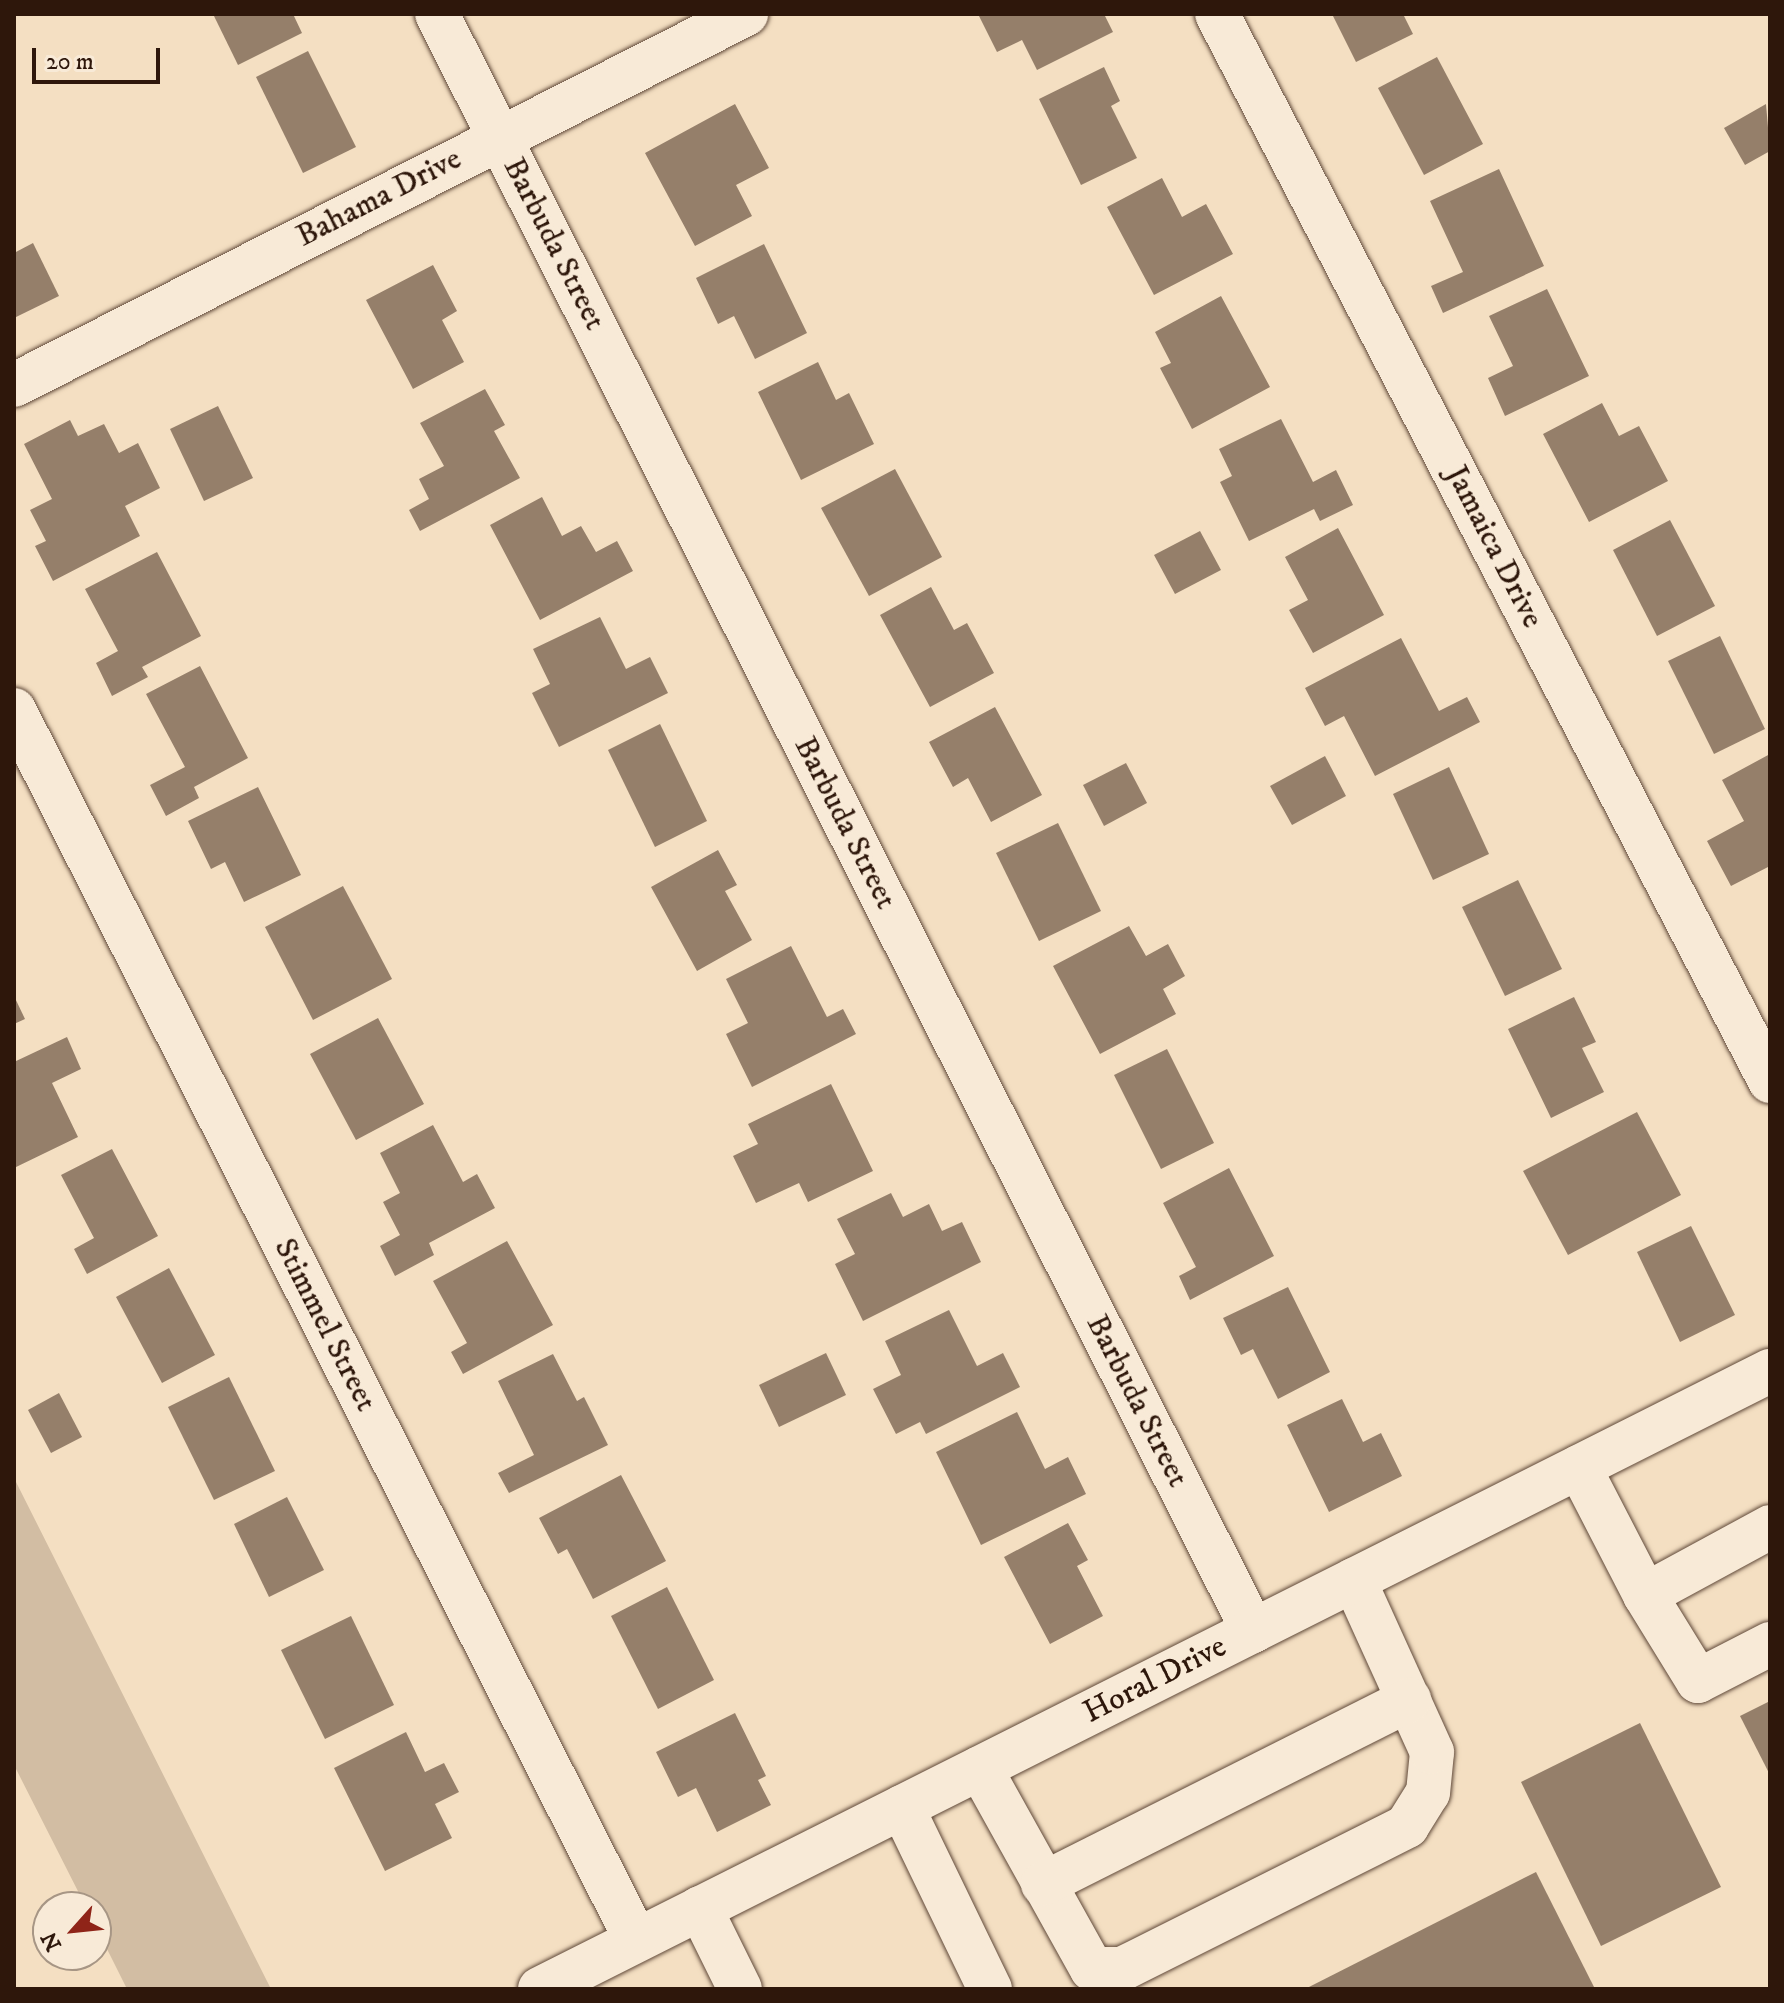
<!DOCTYPE html>
<style>
body{margin:0}
#map{position:relative;width:1784px;height:2003px;overflow:hidden;background:#f4dfc2;font-family:"IM FELL DW Pica",serif}
div>[style]{position:absolute}
.green>*{inset:0;background:#d2bda3}
.building>*{inset:0;background:#957f6a}
.roads{filter:drop-shadow(0 0 2px #604939) drop-shadow(0 0 2px #604939)}
.minor>*{height:44px;margin:-22px;padding:0 22px;transform-origin:22px;border-radius:22px;background:#f8ead7}
span{translate:-50% -50%;white-space:nowrap;text-align:center;line-height:1.15;-webkit-text-stroke:7px #f8ead7;paint-order:stroke}
.street-label{font-size:32px;color:#2e170b}
.frame{position:absolute;inset:0;border:16px solid #2e170b;pointer-events:none}
.north{position:absolute;left:32px;top:1891px;width:80px;height:80px;box-sizing:border-box;background:#f8ead7;border:2px solid #a79685;border-radius:50%;rotate:243deg;font-size:22px;font-weight:700;line-height:32px;text-align:center;color:#2e170b}
.north::after{content:'';display:block;margin:auto;width:28px;height:36px;background:#8f2418;clip-path:polygon(50% 0,100% 100%,50% 72%,0 100%)}
.scale{position:absolute;left:32px;top:48px;width:128px;height:36px;box-sizing:border-box;border:4px solid #2e170b;border-top:0;padding-left:10px;font-size:24px;line-height:28px;white-space:nowrap;color:#2e170b;-webkit-text-stroke:6px #f8ead7;paint-order:stroke}
</style>
<div id="map">
<div class="green">
<div style="clip-path:polygon(14px 1478px,271px 1989px,127px 1989px,96px 1927px,96px 1907px,86px 1907px,14px 1765px)"></div>
</div>
<div class="building">
<div style="clip-path:polygon(213px 14px,293px 14px,302px 33px,238px 65px)"></div>
<div style="clip-path:polygon(978px 14px,1104px 14px,1113px 32px,1037px 70px,1022px 40px,997px 52px)"></div>
<div style="clip-path:polygon(1332px 14px,1403px 14px,1413px 34px,1356px 62px)"></div>
<div style="clip-path:polygon(308px 51px,356px 147px,303px 173px,256px 77px)"></div>
<div style="clip-path:polygon(1437px 57px,1483px 144px,1424px 175px,1378px 88px)"></div>
<div style="clip-path:polygon(1104px 67px,1120px 101px,1111px 106px,1137px 158px,1081px 185px,1039px 99px)"></div>
<div style="clip-path:polygon(735px 104px,769px 168px,736px 185px,752px 216px,695px 246px,645px 153px)"></div>
<div style="clip-path:polygon(1766px 104px,1770px 151px,1745px 165px,1724px 128px)"></div>
<div style="clip-path:polygon(1499px 169px,1544px 266px,1443px 313px,1431px 286px,1463px 272px,1430px 201px)"></div>
<div style="clip-path:polygon(1162px 178px,1182px 217px,1206px 204px,1233px 254px,1154px 295px,1107px 207px)"></div>
<div style="clip-path:polygon(33px 243px,59px 296px,14px 318px,14px 253px)"></div>
<div style="clip-path:polygon(764px 244px,807px 333px,755px 359px,734px 316px,718px 324px,696px 278px)"></div>
<div style="clip-path:polygon(433px 265px,457px 311px,442px 320px,464px 362px,413px 389px,366px 300px)"></div>
<div style="clip-path:polygon(1547px 289px,1589px 376px,1505px 416px,1488px 378px,1513px 366px,1489px 316px)"></div>
<div style="clip-path:polygon(1221px 296px,1270px 387px,1192px 429px,1160px 368px,1171px 363px,1155px 332px)"></div>
<div style="clip-path:polygon(818px 362px,836px 400px,849px 393px,874px 444px,801px 480px,758px 392px)"></div>
<div style="clip-path:polygon(485px 389px,505px 425px,494px 431px,520px 478px,420px 531px,409px 510px,429px 499px,419px 479px,444px 466px,420px 423px)"></div>
<div style="clip-path:polygon(1602px 403px,1619px 436px,1639px 426px,1668px 481px,1589px 522px,1543px 434px)"></div>
<div style="clip-path:polygon(218px 406px,253px 478px,204px 501px,170px 429px)"></div>
<div style="clip-path:polygon(1281px 419px,1313px 482px,1336px 470px,1353px 505px,1320px 521px,1314px 509px,1249px 541px,1220px 482px,1232px 476px,1219px 449px)"></div>
<div style="clip-path:polygon(70px 420px,78px 436px,104px 424px,119px 453px,138px 443px,160px 488px,125px 506px,140px 536px,53px 581px,35px 546px,46px 541px,30px 510px,52px 499px,24px 444px)"></div>
<div style="clip-path:polygon(895px 469px,942px 557px,869px 596px,821px 508px)"></div>
<div style="clip-path:polygon(542px 497px,562px 536px,581px 526px,596px 552px,617px 541px,633px 571px,540px 620px,490px 525px)"></div>
<div style="clip-path:polygon(1670px 520px,1715px 606px,1657px 636px,1613px 550px)"></div>
<div style="clip-path:polygon(1338px 528px,1384px 615px,1313px 653px,1289px 610px,1308px 600px,1285px 557px)"></div>
<div style="clip-path:polygon(1200px 531px,1221px 570px,1175px 594px,1154px 555px)"></div>
<div style="clip-path:polygon(157px 552px,201px 636px,142px 667px,148px 677px,112px 696px,96px 663px,118px 651px,85px 589px)"></div>
<div style="clip-path:polygon(931px 587px,954px 630px,967px 623px,994px 673px,930px 707px,880px 615px)"></div>
<div style="clip-path:polygon(600px 617px,626px 669px,650px 657px,668px 693px,559px 747px,532px 693px,550px 684px,533px 649px)"></div>
<div style="clip-path:polygon(1720px 636px,1765px 729px,1714px 754px,1668px 661px)"></div>
<div style="clip-path:polygon(1401px 638px,1439px 711px,1467px 697px,1480px 722px,1375px 776px,1344px 716px,1325px 726px,1305px 688px)"></div>
<div style="clip-path:polygon(200px 666px,248px 758px,194px 787px,199px 798px,166px 816px,150px 785px,185px 767px,146px 694px)"></div>
<div style="clip-path:polygon(995px 707px,1042px 795px,991px 822px,968px 778px,953px 787px,929px 742px)"></div>
<div style="clip-path:polygon(660px 724px,707px 821px,655px 847px,608px 750px)"></div>
<div style="clip-path:polygon(1770px 754px,1770px 866px,1731px 886px,1707px 841px,1744px 821px,1722px 780px)"></div>
<div style="clip-path:polygon(1325px 756px,1346px 796px,1292px 825px,1270px 786px)"></div>
<div style="clip-path:polygon(1126px 763px,1147px 803px,1104px 826px,1083px 785px)"></div>
<div style="clip-path:polygon(1449px 767px,1489px 854px,1433px 880px,1393px 794px)"></div>
<div style="clip-path:polygon(258px 787px,301px 875px,244px 902px,225px 862px,211px 869px,188px 821px)"></div>
<div style="clip-path:polygon(1058px 823px,1101px 911px,1039px 941px,996px 853px)"></div>
<div style="clip-path:polygon(718px 850px,737px 885px,725px 891px,752px 940px,697px 971px,651px 887px)"></div>
<div style="clip-path:polygon(1518px 880px,1562px 969px,1505px 996px,1462px 907px)"></div>
<div style="clip-path:polygon(343px 886px,392px 979px,313px 1020px,265px 927px)"></div>
<div style="clip-path:polygon(1129px 926px,1146px 956px,1168px 944px,1185px 976px,1163px 989px,1176px 1014px,1100px 1054px,1053px 966px)"></div>
<div style="clip-path:polygon(791px 946px,827px 1017px,843px 1009px,856px 1034px,752px 1087px,726px 1034px,748px 1023px,726px 979px)"></div>
<div style="clip-path:polygon(14px 996px,25px 1019px,14px 1024px)"></div>
<div style="clip-path:polygon(1574px 997px,1596px 1042px,1582px 1048px,1604px 1092px,1551px 1118px,1508px 1029px)"></div>
<div style="clip-path:polygon(378px 1018px,424px 1104px,356px 1140px,310px 1054px)"></div>
<div style="clip-path:polygon(67px 1037px,81px 1069px,52px 1083px,78px 1137px,14px 1168px,14px 1062px)"></div>
<div style="clip-path:polygon(1167px 1049px,1214px 1143px,1161px 1169px,1114px 1075px)"></div>
<div style="clip-path:polygon(831px 1084px,873px 1171px,808px 1202px,799px 1183px,756px 1203px,733px 1156px,758px 1144px,748px 1124px)"></div>
<div style="clip-path:polygon(1637px 1112px,1681px 1195px,1568px 1255px,1523px 1171px)"></div>
<div style="clip-path:polygon(433px 1125px,463px 1182px,477px 1174px,495px 1208px,429px 1243px,434px 1255px,395px 1276px,380px 1246px,400px 1235px,383px 1202px,400px 1193px,380px 1153px)"></div>
<div style="clip-path:polygon(112px 1149px,158px 1236px,87px 1274px,74px 1249px,94px 1238px,61px 1175px)"></div>
<div style="clip-path:polygon(1229px 1168px,1274px 1256px,1190px 1300px,1179px 1276px,1196px 1267px,1163px 1203px)"></div>
<div style="clip-path:polygon(891px 1193px,903px 1217px,929px 1204px,942px 1231px,962px 1222px,981px 1262px,863px 1321px,835px 1264px,855px 1254px,837px 1219px)"></div>
<div style="clip-path:polygon(1691px 1226px,1735px 1315px,1680px 1342px,1637px 1252px)"></div>
<div style="clip-path:polygon(507px 1241px,553px 1325px,463px 1374px,451px 1352px,467px 1343px,433px 1281px)"></div>
<div style="clip-path:polygon(169px 1268px,215px 1355px,162px 1383px,116px 1297px)"></div>
<div style="clip-path:polygon(1288px 1287px,1330px 1372px,1278px 1399px,1253px 1349px,1241px 1355px,1223px 1318px)"></div>
<div style="clip-path:polygon(949px 1310px,977px 1366px,1003px 1353px,1020px 1387px,926px 1434px,920px 1422px,896px 1434px,873px 1389px,901px 1375px,885px 1341px)"></div>
<div style="clip-path:polygon(826px 1353px,846px 1395px,779px 1427px,759px 1385px)"></div>
<div style="clip-path:polygon(553px 1354px,577px 1401px,584px 1397px,608px 1445px,509px 1493px,498px 1473px,534px 1455px,498px 1381px)"></div>
<div style="clip-path:polygon(229px 1377px,275px 1471px,214px 1500px,168px 1407px)"></div>
<div style="clip-path:polygon(59px 1393px,82px 1437px,51px 1453px,28px 1410px)"></div>
<div style="clip-path:polygon(1342px 1399px,1363px 1442px,1381px 1433px,1402px 1476px,1329px 1512px,1287px 1425px)"></div>
<div style="clip-path:polygon(1017px 1412px,1045px 1469px,1068px 1457px,1086px 1494px,981px 1545px,936px 1452px)"></div>
<div style="clip-path:polygon(621px 1475px,666px 1561px,593px 1599px,567px 1549px,558px 1554px,539px 1518px)"></div>
<div style="clip-path:polygon(287px 1497px,324px 1570px,269px 1597px,234px 1524px)"></div>
<div style="clip-path:polygon(1068px 1523px,1088px 1560px,1077px 1566px,1103px 1616px,1050px 1644px,1004px 1557px)"></div>
<div style="clip-path:polygon(667px 1587px,714px 1680px,658px 1709px,611px 1616px)"></div>
<div style="clip-path:polygon(351px 1616px,394px 1705px,325px 1739px,281px 1650px)"></div>
<div style="clip-path:polygon(1770px 1701px,1770px 1775px,1740px 1716px)"></div>
<div style="clip-path:polygon(735px 1713px,766px 1776px,758px 1780px,771px 1805px,717px 1832px,696px 1788px,678px 1797px,656px 1752px)"></div>
<div style="clip-path:polygon(1640px 1723px,1721px 1887px,1601px 1946px,1521px 1782px)"></div>
<div style="clip-path:polygon(406px 1732px,425px 1772px,444px 1763px,459px 1792px,435px 1804px,452px 1838px,385px 1871px,334px 1768px)"></div>
<div style="clip-path:polygon(1536px 1872px,1595px 1989px,1305px 1989px)"></div>
</div>
<div class="roads">
<div class="minor">
<div style="left:437px;top:14px;width:1811px;rotate:63.22deg"></div>
<div style="left:1217px;top:14px;width:1202px;rotate:62.6deg"></div>
<div style="left:14px;top:385px;width:821px;rotate:-26.88deg"></div>
<div style="left:14px;top:710px;width:1378px;rotate:63.17deg"></div>
<div style="left:1579px;top:1467px;width:144px;rotate:62.7deg"></div>
<div style="left:1645px;top:1595px;width:142px;rotate:-28.5deg"></div>
<div style="left:1645px;top:1595px;width:101px;rotate:58.4deg"></div>
<div style="left:1698px;top:1681px;width:81px;rotate:-27.2deg"></div>
<div style="left:980px;top:1768px;width:230px;rotate:60.9deg"></div>
<div style="left:1092px;top:1969px;width:30px"></div>
<div style="left:1122px;top:1969px;width:319px;rotate:-26.6deg"></div>
<div style="left:1407px;top:1826px;width:39px;rotate:-58deg"></div>
<div style="left:1428px;top:1793px;width:41px;rotate:-84.4deg"></div>
<div style="left:1432px;top:1752px;width:189px;rotate:-114.4deg"></div>
<div style="left:902px;top:1807px;width:202px;rotate:64.2deg"></div>
<div style="left:1043px;top:1884px;width:410px;rotate:-26.7deg"></div>
<div style="left:700px;top:1908px;width:90px;rotate:63.7deg"></div>
<div style="left:540px;top:1989px;width:1377px;rotate:-26.68deg"></div>
</div>
</div>
<div class="street-label">
<span style="left:379px;top:198px;rotate:-27deg">Bahama Drive</span>
<span style="left:554px;top:244px;rotate:63deg">Barbuda Street</span>
<span style="left:1494px;top:547px;rotate:63deg">Jamaica Drive</span>
<span style="left:845px;top:823px;rotate:63deg">Barbuda Street</span>
<span style="left:325px;top:1325px;rotate:63deg">Stimmel Street</span>
<span style="left:1137px;top:1401px;rotate:63deg">Barbuda Street</span>
<span style="left:1155px;top:1680px;rotate:-27deg">Horal Drive</span>
</div>
<div class="frame"></div>
<div class="north">N</div>
<div class="scale">20 m</div>
</div>
